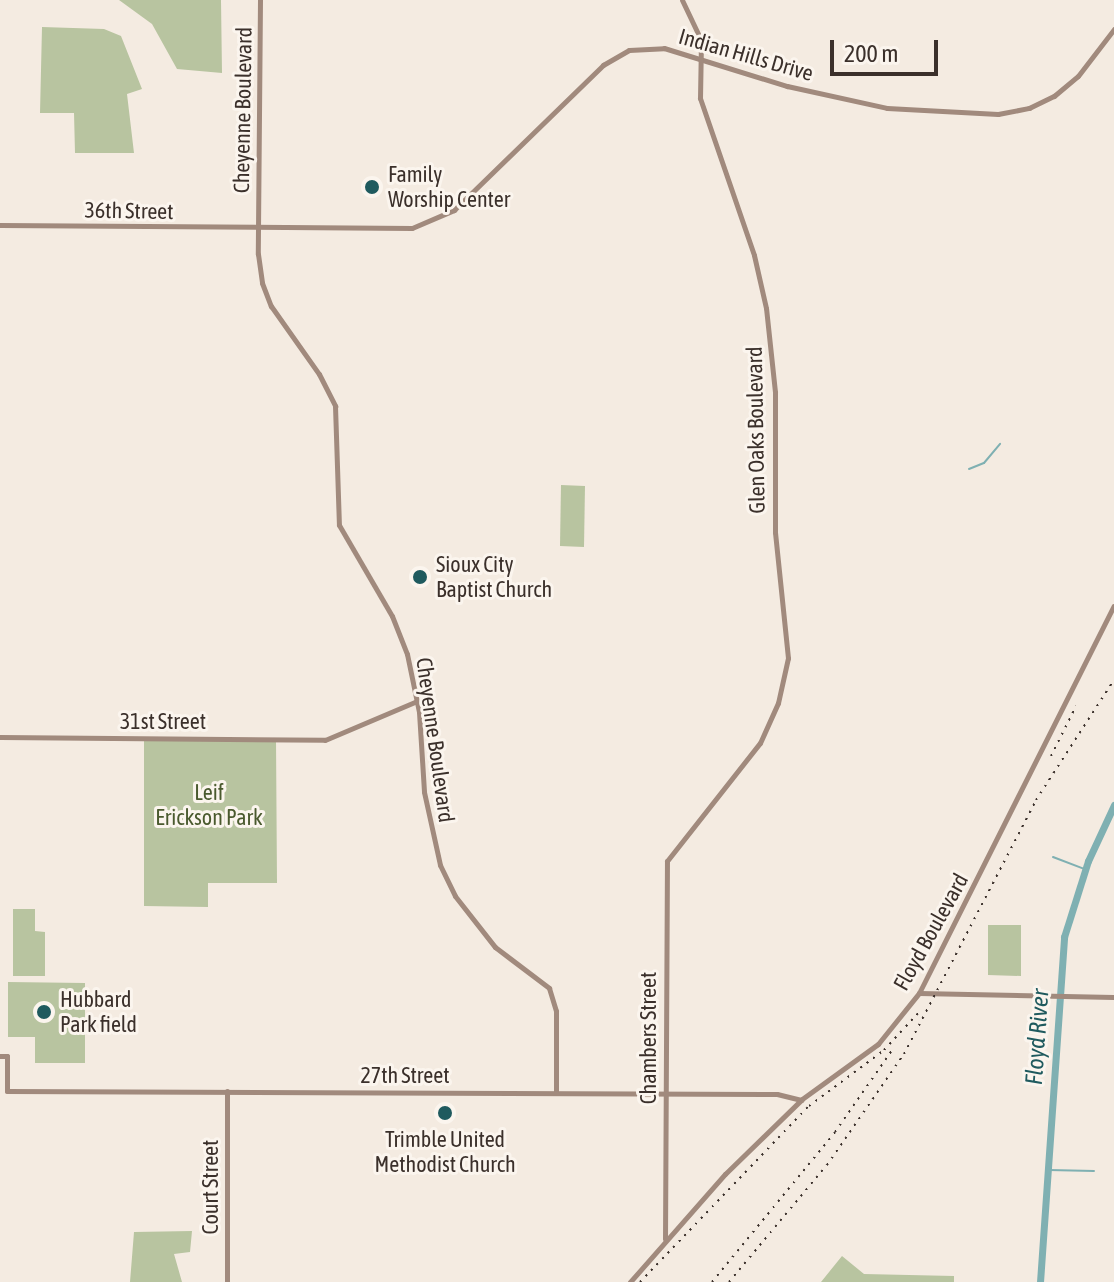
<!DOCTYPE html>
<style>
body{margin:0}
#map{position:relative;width:1114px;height:1282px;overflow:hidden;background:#f4ebe1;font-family:"Asap Condensed",sans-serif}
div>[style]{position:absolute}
.green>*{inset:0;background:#b8c4a0}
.stream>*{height:2px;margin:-1px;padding:0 1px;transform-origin:1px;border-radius:1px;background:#7fb0b2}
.river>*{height:7px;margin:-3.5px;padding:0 3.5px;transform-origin:3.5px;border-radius:3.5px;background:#7fb0b2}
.secondary>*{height:5px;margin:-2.5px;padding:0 2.5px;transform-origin:2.5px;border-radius:2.5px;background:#a18a7d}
.rail>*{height:2px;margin-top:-1px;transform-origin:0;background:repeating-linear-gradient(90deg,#3b302b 0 2px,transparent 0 8px)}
.dots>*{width:22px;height:22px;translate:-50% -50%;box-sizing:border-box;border:4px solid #fbf5ee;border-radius:50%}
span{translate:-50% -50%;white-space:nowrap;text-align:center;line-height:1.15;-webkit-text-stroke:6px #fbf5ee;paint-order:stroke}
.street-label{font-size:22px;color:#3b302b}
.poi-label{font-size:22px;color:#3b302b}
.left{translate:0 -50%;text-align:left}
.park-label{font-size:22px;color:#4a5a2e}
.water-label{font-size:24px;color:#1f5a5e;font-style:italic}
.scale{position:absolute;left:830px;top:40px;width:108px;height:36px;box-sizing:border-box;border:4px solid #3b302b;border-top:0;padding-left:10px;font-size:24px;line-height:28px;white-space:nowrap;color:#3b302b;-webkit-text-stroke:6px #fbf5ee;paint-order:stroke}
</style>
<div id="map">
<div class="green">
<div style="clip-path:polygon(119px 0,221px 0,222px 73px,177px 69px,152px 24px)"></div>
<div style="clip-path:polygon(42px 27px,104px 29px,121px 36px,142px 89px,127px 94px,134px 153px,75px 153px,74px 113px,40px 113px)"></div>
<div style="clip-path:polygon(561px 485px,585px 486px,584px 547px,560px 546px)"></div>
<div style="clip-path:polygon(144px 737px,276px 739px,277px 883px,208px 883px,208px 907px,144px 906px)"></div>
<div style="clip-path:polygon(13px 909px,35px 909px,35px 931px,45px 932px,45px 976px,13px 976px)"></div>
<div style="clip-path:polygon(988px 925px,1021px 925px,1021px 976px,988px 975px)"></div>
<div style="clip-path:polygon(8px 982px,85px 983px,85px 1063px,35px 1063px,35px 1037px,8px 1037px)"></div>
<div style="clip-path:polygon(192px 1231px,190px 1252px,174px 1254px,182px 1282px,130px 1282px,134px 1232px)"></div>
<div style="clip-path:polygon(842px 1256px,864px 1274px,954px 1276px,954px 1282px,821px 1282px)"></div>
</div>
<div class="stream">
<div style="left:969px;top:469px;width:16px;rotate:-22deg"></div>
<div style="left:984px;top:463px;width:25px;rotate:-50deg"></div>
<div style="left:1053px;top:857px;width:34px;rotate:21deg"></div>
<div style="left:1049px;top:1170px;width:45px;rotate:1.3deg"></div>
</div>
<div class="river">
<div style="left:1040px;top:1282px;width:346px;rotate:-86deg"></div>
<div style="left:1064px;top:937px;width:80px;rotate:-72.5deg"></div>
<div style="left:1088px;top:861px;width:62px;rotate:-65.1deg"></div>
</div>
<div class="secondary">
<div style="left:260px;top:0;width:254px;rotate:90.5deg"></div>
<div style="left:258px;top:254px;width:29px;rotate:82deg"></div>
<div style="left:262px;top:283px;width:25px;rotate:69deg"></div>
<div style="left:271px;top:306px;width:83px;rotate:54.8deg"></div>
<div style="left:319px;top:374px;width:36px;rotate:63deg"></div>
<div style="left:335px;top:406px;width:119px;rotate:88.1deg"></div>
<div style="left:339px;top:525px;width:105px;rotate:59.8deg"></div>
<div style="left:392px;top:616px;width:41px;rotate:68.5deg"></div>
<div style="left:407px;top:654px;width:59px;rotate:78.3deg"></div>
<div style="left:419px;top:712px;width:80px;rotate:86.4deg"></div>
<div style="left:424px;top:792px;width:75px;rotate:77.6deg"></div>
<div style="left:440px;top:865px;width:34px;rotate:64deg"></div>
<div style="left:455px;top:896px;width:65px;rotate:51.9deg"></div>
<div style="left:495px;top:947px;width:68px;rotate:37.2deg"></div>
<div style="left:549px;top:988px;width:24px;rotate:73deg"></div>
<div style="left:556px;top:1011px;width:82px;rotate:90deg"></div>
<div style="left:0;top:225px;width:412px;rotate:0.4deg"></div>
<div style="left:412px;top:228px;width:46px;rotate:-23.2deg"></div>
<div style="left:454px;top:210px;width:208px;rotate:-44.2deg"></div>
<div style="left:603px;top:65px;width:30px;rotate:-30deg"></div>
<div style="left:629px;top:50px;width:35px;rotate:-3deg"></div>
<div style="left:664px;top:48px;width:129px;rotate:17.2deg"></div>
<div style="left:787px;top:86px;width:102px;rotate:12.4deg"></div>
<div style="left:887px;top:108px;width:111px;rotate:3.1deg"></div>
<div style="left:998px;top:114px;width:32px;rotate:-11deg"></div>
<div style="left:1029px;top:108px;width:28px;rotate:-26deg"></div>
<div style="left:1054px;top:96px;width:31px;rotate:-40deg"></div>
<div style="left:1078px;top:76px;width:59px;rotate:-52.5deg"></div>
<div style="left:0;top:737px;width:325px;rotate:0.5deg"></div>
<div style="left:325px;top:740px;width:100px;rotate:-23deg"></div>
<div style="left:919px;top:993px;width:195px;rotate:1.2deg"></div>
<div style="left:0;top:1056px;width:7px"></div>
<div style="left:7px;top:1056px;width:35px;rotate:90deg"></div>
<div style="left:7px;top:1091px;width:770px;rotate:0.22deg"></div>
<div style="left:777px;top:1094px;width:25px;rotate:14deg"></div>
<div style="left:665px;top:1239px;width:378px;rotate:-89.7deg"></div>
<div style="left:667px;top:861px;width:150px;rotate:-51.8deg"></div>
<div style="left:760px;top:743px;width:44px;rotate:-65.8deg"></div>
<div style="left:778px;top:703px;width:46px;rotate:-77.5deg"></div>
<div style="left:788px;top:658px;width:127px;rotate:-95.9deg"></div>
<div style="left:775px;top:532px;width:140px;rotate:-90deg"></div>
<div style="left:775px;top:392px;width:84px;rotate:-96.1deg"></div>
<div style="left:766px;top:308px;width:54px;rotate:-102.8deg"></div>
<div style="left:754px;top:255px;width:166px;rotate:-109deg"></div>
<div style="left:700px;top:98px;width:58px;rotate:-89deg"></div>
<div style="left:701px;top:40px;width:44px;rotate:-115.4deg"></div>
<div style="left:227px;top:1282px;width:191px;rotate:-90deg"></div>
<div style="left:630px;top:1282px;width:144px;rotate:-48.7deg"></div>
<div style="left:725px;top:1174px;width:107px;rotate:-44.2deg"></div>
<div style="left:802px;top:1099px;width:94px;rotate:-35.9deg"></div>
<div style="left:878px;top:1044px;width:65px;rotate:-51.2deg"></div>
<div style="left:919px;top:993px;width:433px;rotate:-63.3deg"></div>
</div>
<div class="rail">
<div style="left:1051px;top:756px;width:56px;rotate:-63.4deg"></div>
<div style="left:640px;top:1282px;width:244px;rotate:-46.2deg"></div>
<div style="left:809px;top:1106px;width:94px;rotate:-36.7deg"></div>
<div style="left:884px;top:1050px;width:54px;rotate:-47.2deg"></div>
<div style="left:712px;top:1282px;width:194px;rotate:-50.6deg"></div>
<div style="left:835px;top:1132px;width:101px;rotate:-55.1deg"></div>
<div style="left:729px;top:1282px;width:153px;rotate:-50.1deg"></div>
<div style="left:827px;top:1165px;width:135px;rotate:-55.3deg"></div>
<div style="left:904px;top:1054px;width:286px;rotate:-62.5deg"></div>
<div style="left:1036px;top:800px;width:143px;rotate:-57deg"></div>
</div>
<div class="dots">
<div style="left:372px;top:187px;background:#1f5a5e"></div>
<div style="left:420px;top:577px;background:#1f5a5e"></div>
<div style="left:44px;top:1012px;background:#1f5a5e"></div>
<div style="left:445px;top:1113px;background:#1f5a5e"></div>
</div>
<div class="street-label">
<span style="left:746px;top:55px;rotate:16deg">Indian Hills Drive</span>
<span style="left:243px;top:110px;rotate:-89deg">Cheyenne Boulevard</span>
<span style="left:129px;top:211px;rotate:1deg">36th Street</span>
<span style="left:756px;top:430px;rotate:-91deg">Glen Oaks Boulevard</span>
<span style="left:163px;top:722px">31st Street</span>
<span style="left:435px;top:740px;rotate:82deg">Cheyenne Boulevard</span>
<span style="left:931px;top:932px;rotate:-61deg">Floyd Boulevard</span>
<span style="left:649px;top:1038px;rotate:-90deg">Chambers Street</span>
<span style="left:405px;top:1076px">27th Street</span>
<span style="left:211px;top:1187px;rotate:-90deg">Court Street</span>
</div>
<div class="poi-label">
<span class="left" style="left:388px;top:187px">Family<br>Worship Center</span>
<span class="left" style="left:436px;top:577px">Sioux City<br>Baptist Church</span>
<span class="left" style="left:60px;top:1012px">Hubbard<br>Park field</span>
<span style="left:445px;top:1152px">Trimble United<br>Methodist Church</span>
</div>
<div class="park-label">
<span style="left:209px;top:805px">Leif<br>Erickson Park</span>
</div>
<div class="water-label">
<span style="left:1037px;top:1037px;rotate:-86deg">Floyd River</span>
</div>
<div class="scale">200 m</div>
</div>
